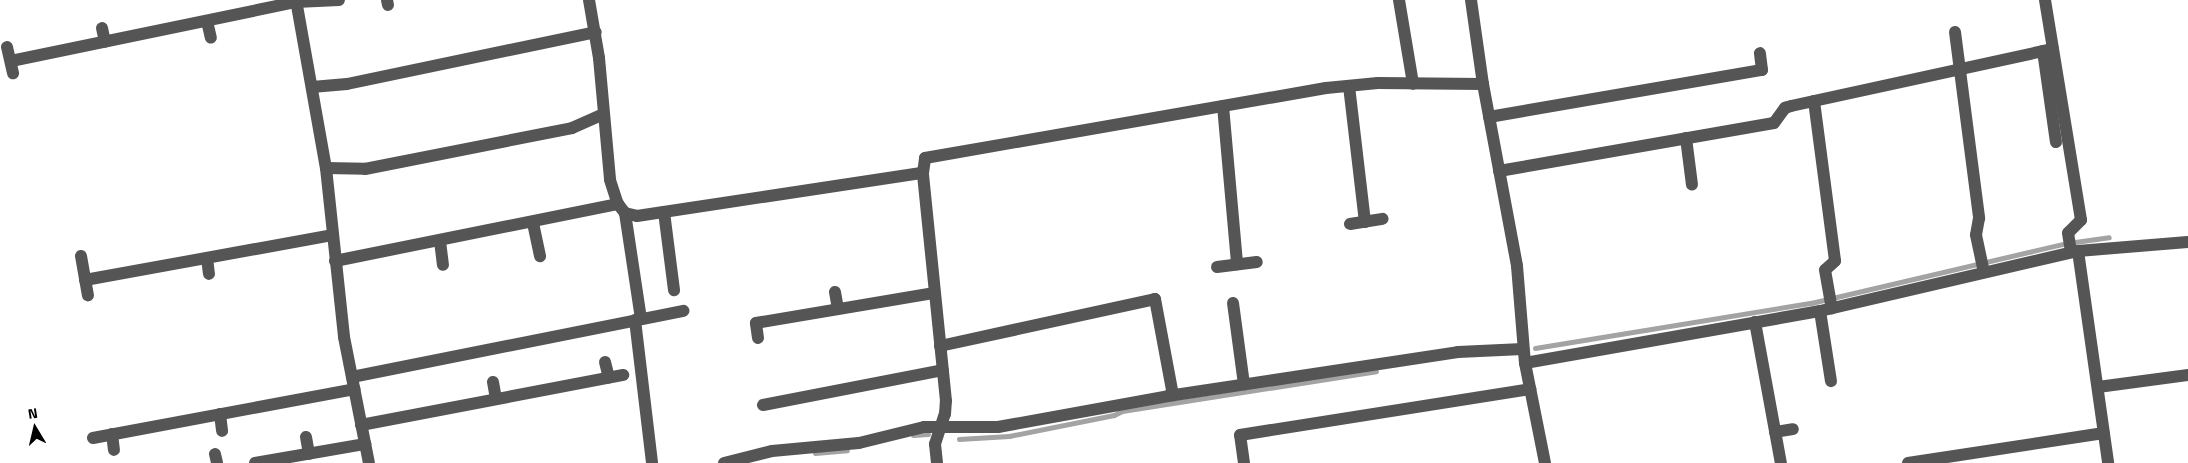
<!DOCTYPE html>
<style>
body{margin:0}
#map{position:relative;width:2188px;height:463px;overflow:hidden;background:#fff;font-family:"Titillium Web",sans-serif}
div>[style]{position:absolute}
.stream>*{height:5px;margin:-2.5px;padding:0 2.5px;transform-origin:2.5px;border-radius:2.5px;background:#a3a3a3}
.minor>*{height:12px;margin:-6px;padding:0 6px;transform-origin:6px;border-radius:6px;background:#555}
span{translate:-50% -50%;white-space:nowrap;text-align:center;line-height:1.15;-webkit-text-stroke:4px #fff;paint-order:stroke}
.north{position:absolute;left:10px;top:403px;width:50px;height:50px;-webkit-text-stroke:4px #fff;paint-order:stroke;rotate:351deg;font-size:14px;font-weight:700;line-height:20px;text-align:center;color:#000}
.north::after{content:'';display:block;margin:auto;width:18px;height:22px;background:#000;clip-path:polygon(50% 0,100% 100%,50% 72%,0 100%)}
</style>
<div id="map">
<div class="stream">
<div style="left:2075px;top:242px;width:34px;rotate:-8deg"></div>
<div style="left:1535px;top:348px;width:280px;rotate:-9.3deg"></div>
<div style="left:1811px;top:303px;width:258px;rotate:-13.2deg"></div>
<div style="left:913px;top:435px;width:15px;rotate:-4deg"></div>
<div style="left:959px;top:439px;width:50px;rotate:-3.4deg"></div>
<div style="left:1009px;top:436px;width:107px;rotate:-11.3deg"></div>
<div style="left:1114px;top:415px;width:9px;rotate:-27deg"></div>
<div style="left:1122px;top:411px;width:257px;rotate:-8.9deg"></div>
<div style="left:815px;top:453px;width:32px;rotate:-5deg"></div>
</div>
<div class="minor">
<div style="left:296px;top:0;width:171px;rotate:79.9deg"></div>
<div style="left:326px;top:168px;width:170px;rotate:83.9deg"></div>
<div style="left:344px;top:337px;width:128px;rotate:78.8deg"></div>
<div style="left:387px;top:0;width:5px;rotate:79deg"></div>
<div style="left:589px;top:0;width:59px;rotate:80.2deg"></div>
<div style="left:599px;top:58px;width:122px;rotate:84.8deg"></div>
<div style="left:610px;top:180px;width:25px;rotate:72deg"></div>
<div style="left:618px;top:204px;width:11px;rotate:52deg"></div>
<div style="left:625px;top:213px;width:12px;rotate:14deg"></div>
<div style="left:637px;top:216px;width:289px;rotate:-8.6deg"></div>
<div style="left:1399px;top:0;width:85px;rotate:80.5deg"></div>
<div style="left:1471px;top:0;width:85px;rotate:81.9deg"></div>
<div style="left:1483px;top:84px;width:185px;rotate:79.4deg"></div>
<div style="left:1517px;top:266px;width:97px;rotate:85.3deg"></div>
<div style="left:1525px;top:363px;width:102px;rotate:78.7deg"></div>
<div style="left:2045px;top:0;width:223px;rotate:80.7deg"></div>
<div style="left:2081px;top:220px;width:18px;rotate:135deg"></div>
<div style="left:2068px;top:233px;width:19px;rotate:81deg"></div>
<div style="left:207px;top:21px;width:17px;rotate:77deg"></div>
<div style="left:102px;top:28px;width:14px;rotate:78deg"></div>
<div style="left:1955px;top:32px;width:188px;rotate:82.6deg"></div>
<div style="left:1979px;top:218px;width:17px;rotate:100deg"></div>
<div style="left:1976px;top:235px;width:38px;rotate:78deg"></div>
<div style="left:7px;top:47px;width:27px;rotate:77deg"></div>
<div style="left:2043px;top:51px;width:92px;rotate:81.9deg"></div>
<div style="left:11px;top:61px;width:291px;rotate:-11.7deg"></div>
<div style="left:296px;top:2px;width:43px;rotate:-2.7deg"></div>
<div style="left:1349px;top:86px;width:137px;rotate:83.3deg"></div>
<div style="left:312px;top:87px;width:35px;rotate:-5deg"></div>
<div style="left:347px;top:84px;width:254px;rotate:-11.8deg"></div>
<div style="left:1814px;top:101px;width:161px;rotate:82.5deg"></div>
<div style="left:1835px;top:261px;width:13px;rotate:138deg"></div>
<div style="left:1825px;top:270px;width:39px;rotate:80deg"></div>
<div style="left:1223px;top:106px;width:159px;rotate:84.9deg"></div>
<div style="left:1489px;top:117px;width:277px;rotate:-9.8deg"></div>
<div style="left:1762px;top:70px;width:17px;rotate:-97deg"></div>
<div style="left:1686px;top:138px;width:47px;rotate:82.7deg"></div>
<div style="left:326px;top:168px;width:39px;rotate:1deg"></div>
<div style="left:365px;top:169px;width:211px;rotate:-11.2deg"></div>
<div style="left:572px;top:128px;width:34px;rotate:-24deg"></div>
<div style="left:1499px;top:171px;width:279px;rotate:-9.9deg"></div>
<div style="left:1774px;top:123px;width:19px;rotate:-54deg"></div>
<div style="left:1785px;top:108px;width:6px;rotate:-18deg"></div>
<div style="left:1791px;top:106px;width:268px;rotate:-12.3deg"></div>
<div style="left:664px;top:212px;width:79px;rotate:82.7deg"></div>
<div style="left:625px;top:213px;width:107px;rotate:81.4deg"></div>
<div style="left:533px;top:223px;width:34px;rotate:78deg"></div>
<div style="left:1350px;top:224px;width:33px;rotate:-9deg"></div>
<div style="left:440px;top:241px;width:24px;rotate:83deg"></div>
<div style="left:2078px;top:251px;width:110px;rotate:-4.7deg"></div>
<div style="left:81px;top:256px;width:40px;rotate:80deg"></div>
<div style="left:207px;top:258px;width:16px;rotate:83deg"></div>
<div style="left:335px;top:261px;width:289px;rotate:-11.4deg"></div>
<div style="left:1217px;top:267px;width:40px;rotate:-7.1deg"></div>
<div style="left:85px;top:280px;width:251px;rotate:-10.3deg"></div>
<div style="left:835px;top:292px;width:17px;rotate:80deg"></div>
<div style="left:1233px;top:303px;width:82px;rotate:82.3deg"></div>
<div style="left:1820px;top:311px;width:71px;rotate:81.1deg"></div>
<div style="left:635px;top:320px;width:144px;rotate:83.2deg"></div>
<div style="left:1755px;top:322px;width:143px;rotate:79.6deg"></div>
<div style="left:758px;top:338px;width:15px;rotate:-98deg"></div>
<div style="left:756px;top:323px;width:181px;rotate:-9.6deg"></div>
<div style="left:940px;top:346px;width:220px;rotate:-12.3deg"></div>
<div style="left:1155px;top:299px;width:98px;rotate:79.4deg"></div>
<div style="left:605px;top:362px;width:16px;rotate:76deg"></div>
<div style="left:1525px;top:363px;width:300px;rotate:-10deg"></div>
<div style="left:1820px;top:311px;width:265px;rotate:-13.1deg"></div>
<div style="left:2078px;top:251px;width:214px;rotate:81.9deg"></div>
<div style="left:352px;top:377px;width:338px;rotate:-11.3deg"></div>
<div style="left:493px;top:382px;width:17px;rotate:80deg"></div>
<div style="left:2098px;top:387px;width:91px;rotate:-7.6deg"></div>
<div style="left:763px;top:405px;width:183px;rotate:-11deg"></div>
<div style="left:220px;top:414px;width:17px;rotate:83deg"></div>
<div style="left:361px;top:425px;width:267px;rotate:-10.8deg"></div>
<div style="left:1775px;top:432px;width:18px;rotate:-9deg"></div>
<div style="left:112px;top:434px;width:16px;rotate:83deg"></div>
<div style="left:306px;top:437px;width:17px;rotate:80deg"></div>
<div style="left:93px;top:438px;width:266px;rotate:-10.6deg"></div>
<div style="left:215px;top:454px;width:9px;rotate:77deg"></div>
<div style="left:255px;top:463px;width:112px;rotate:-9.8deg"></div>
<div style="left:724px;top:463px;width:49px;rotate:-14deg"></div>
<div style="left:772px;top:451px;width:87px;rotate:-5.3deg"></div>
<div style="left:859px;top:443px;width:67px;rotate:-13.8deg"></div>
<div style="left:924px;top:427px;width:74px"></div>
<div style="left:998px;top:427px;width:173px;rotate:-10.3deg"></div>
<div style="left:1168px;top:396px;width:293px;rotate:-8.6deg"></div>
<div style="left:1458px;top:352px;width:65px;rotate:-2.6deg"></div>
<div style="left:937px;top:463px;width:19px;rotate:-96deg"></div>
<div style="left:935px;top:444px;width:32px;rotate:-72deg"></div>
<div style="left:945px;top:414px;width:13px;rotate:-86deg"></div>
<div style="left:946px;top:401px;width:229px;rotate:-95.8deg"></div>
<div style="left:923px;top:173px;width:15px;rotate:-82deg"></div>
<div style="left:925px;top:158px;width:407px;rotate:-9.9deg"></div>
<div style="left:1326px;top:88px;width:52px;rotate:-5.5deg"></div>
<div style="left:1378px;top:83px;width:105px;rotate:0.5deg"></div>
<div style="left:1244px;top:463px;width:28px;rotate:-98deg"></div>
<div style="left:1240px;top:435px;width:294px;rotate:-9deg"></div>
<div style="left:1908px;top:463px;width:198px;rotate:-8.7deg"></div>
</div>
<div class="north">N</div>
</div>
